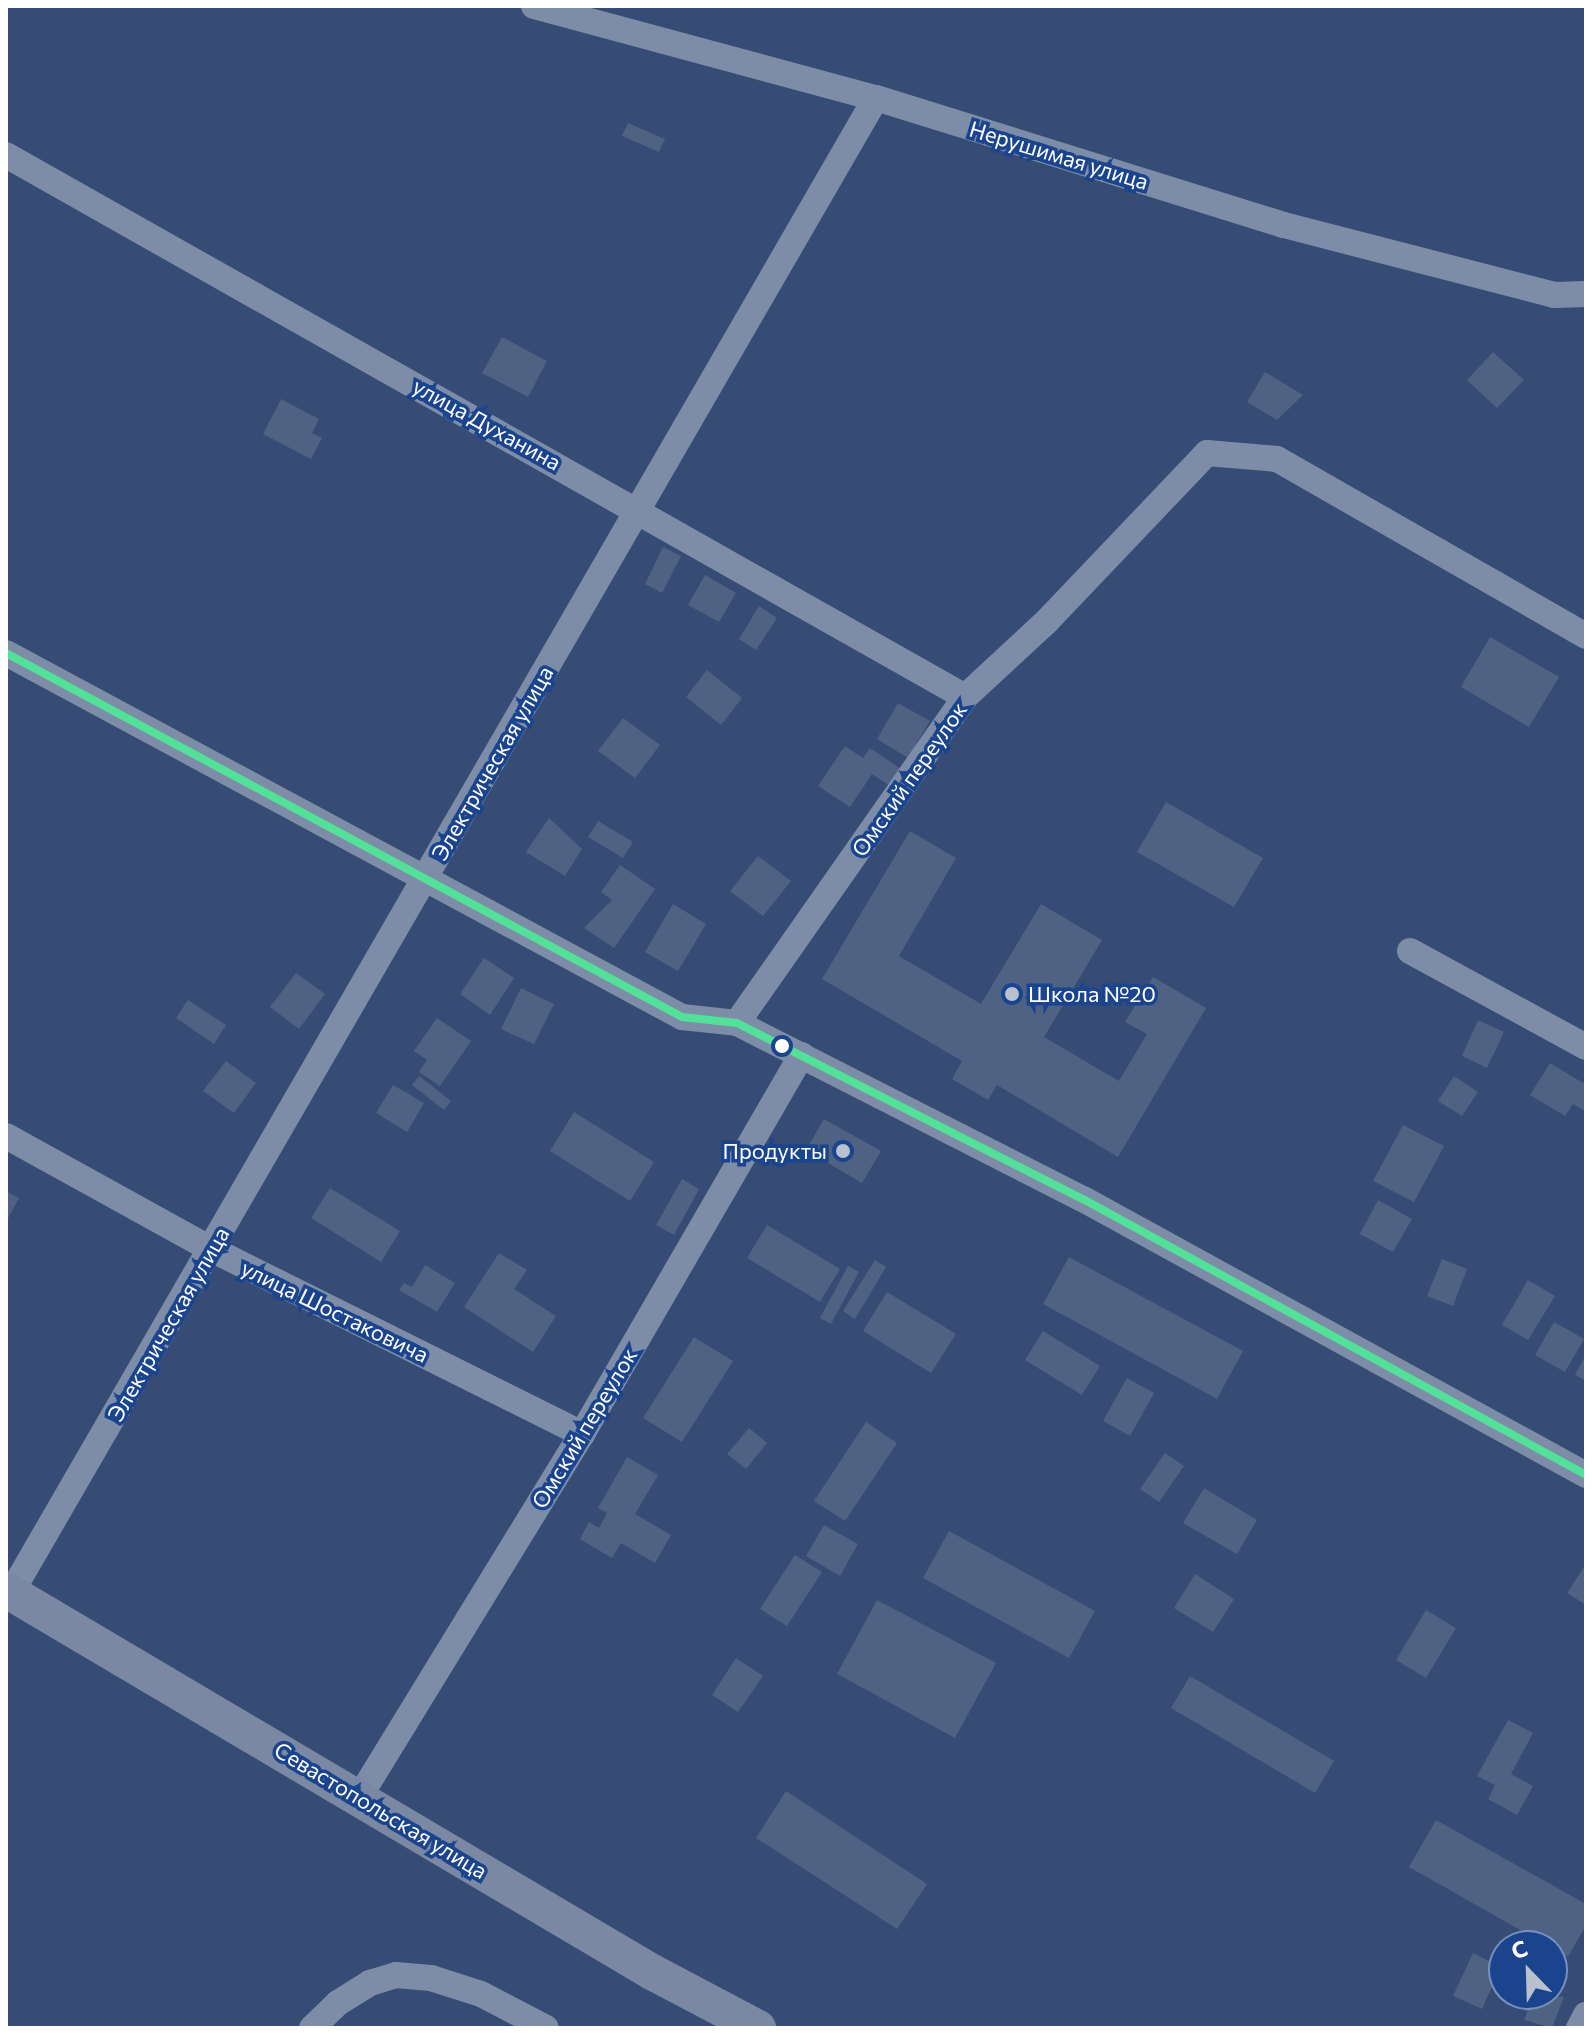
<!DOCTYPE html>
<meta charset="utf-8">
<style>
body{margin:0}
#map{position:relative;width:1592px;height:2034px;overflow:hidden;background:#364c74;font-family:Commissioner,sans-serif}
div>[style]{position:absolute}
.building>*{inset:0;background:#506283}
.street>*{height:26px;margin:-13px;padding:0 13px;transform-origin:13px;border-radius:13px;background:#7d8da8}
.secondary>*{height:36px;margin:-18px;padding:0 18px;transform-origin:18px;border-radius:18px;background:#7a88a4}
.bus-1>*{height:8px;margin:-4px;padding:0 4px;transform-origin:4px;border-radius:4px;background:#53e098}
.dots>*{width:22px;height:22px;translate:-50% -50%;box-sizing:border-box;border:4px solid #1b448f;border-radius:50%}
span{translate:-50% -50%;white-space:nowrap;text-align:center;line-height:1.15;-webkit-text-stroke:7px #1b448f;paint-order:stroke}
.street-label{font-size:22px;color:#fff}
.poi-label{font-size:22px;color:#fff}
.left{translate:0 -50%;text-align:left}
.right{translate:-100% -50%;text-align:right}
.frame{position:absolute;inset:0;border:8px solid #fff;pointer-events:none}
.north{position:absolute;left:1488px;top:1930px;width:80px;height:80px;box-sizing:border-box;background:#1b448f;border:2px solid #768fbc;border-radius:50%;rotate:337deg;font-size:22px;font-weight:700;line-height:32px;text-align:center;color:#fff}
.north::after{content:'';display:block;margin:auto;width:28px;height:36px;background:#b9c0ce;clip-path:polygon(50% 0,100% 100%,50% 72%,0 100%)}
</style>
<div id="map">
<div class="building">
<div style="clip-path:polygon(628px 123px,665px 139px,659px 152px,622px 136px)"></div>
<div style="clip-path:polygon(502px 337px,547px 361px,528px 397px,482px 373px)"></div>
<div style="clip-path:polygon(1493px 352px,1524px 380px,1497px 408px,1467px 380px)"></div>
<div style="clip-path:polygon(1265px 372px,1303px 395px,1277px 420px,1247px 402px)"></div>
<div style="clip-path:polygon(281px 399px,319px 419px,312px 433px,322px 438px,311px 459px,263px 434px)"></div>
<div style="clip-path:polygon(663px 547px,681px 556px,662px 593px,645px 584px)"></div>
<div style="clip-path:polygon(705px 575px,736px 593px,719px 622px,688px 605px)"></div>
<div style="clip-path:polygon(759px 606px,777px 618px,756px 650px,739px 639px)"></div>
<div style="clip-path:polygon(1490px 637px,1559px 677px,1529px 727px,1461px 687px)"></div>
<div style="clip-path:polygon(707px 670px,742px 698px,721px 725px,686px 697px)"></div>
<div style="clip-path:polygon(898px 703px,930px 721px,908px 758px,877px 739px)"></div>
<div style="clip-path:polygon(623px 718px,660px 745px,635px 778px,598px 751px)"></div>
<div style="clip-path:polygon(845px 746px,863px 758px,870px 748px,901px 769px,890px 786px,872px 774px,850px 807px,818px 786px)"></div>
<div style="clip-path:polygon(1166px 802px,1263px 858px,1234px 907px,1137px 852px)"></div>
<div style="clip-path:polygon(549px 818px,582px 849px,565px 876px,526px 852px)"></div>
<div style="clip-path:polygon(598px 821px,633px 842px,623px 858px,588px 837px)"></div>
<div style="clip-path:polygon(910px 831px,956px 858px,899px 956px,981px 1004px,1041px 904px,1102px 940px,1044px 1037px,1119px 1081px,1147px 1034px,1125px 1022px,1153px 977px,1206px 1008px,1118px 1157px,997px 1085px,988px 1100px,952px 1079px,962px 1061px,822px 979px)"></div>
<div style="clip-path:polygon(758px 856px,791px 881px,763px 916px,730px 891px)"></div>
<div style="clip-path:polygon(620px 865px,655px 889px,614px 948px,584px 928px,612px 900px,601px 892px)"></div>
<div style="clip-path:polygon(673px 904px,706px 924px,678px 971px,645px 952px)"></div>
<div style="clip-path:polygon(484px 958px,514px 978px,490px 1015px,460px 994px)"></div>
<div style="clip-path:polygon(296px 973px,325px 994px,299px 1029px,270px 1007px)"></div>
<div style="clip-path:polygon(521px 988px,554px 1004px,534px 1044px,501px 1029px)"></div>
<div style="clip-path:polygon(188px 1000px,226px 1025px,214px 1044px,176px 1018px)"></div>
<div style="clip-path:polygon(437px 1018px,471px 1041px,440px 1086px,419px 1072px,427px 1060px,414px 1051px)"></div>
<div style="clip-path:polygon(1478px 1020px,1504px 1032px,1487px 1068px,1462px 1056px)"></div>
<div style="clip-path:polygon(226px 1061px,256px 1083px,234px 1113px,203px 1091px)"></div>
<div style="clip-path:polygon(1550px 1063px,1583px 1083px,1586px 1078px,1586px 1112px,1573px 1104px,1565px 1116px,1530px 1095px)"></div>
<div style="clip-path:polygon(419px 1076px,451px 1101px,444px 1110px,412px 1085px)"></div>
<div style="clip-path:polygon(1454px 1076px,1478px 1092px,1462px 1116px,1438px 1101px)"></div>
<div style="clip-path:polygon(393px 1085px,424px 1103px,407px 1132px,376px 1113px)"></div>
<div style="clip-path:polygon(574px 1112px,654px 1162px,630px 1201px,550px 1151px)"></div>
<div style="clip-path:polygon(824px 1119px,881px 1151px,862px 1183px,806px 1150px)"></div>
<div style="clip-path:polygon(1403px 1125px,1444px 1146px,1414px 1202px,1373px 1181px)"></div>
<div style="clip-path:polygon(682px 1179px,699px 1189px,674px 1235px,656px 1225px)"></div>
<div style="clip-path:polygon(330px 1188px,400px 1231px,381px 1262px,311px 1218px)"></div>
<div style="clip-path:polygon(6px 1191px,19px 1198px,6px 1222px)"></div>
<div style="clip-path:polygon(1378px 1200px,1412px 1219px,1393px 1252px,1360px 1234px)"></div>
<div style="clip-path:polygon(767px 1225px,840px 1269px,820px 1302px,747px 1258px)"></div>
<div style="clip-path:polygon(499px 1253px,527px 1270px,514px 1289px,556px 1316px,533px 1352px,464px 1307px)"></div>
<div style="clip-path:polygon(1069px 1257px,1243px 1351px,1217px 1399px,1043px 1304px)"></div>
<div style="clip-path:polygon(1442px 1259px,1467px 1269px,1453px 1306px,1427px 1296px)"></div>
<div style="clip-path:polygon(875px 1260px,886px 1267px,855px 1319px,843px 1311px)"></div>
<div style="clip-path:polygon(425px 1265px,455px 1283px,437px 1312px,399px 1290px,404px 1283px,412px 1287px)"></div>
<div style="clip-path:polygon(848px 1266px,859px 1272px,831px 1324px,820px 1318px)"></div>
<div style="clip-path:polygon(1528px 1280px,1555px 1296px,1528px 1340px,1502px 1325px)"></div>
<div style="clip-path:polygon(887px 1292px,956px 1334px,931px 1373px,863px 1331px)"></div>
<div style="clip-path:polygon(1554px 1322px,1584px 1339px,1565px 1372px,1535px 1355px)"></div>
<div style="clip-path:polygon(1043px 1331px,1100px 1366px,1082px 1395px,1025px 1360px)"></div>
<div style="clip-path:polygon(694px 1337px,733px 1361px,682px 1442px,643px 1418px)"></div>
<div style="clip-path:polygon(1586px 1354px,1586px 1381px,1575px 1375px)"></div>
<div style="clip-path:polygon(1127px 1378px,1154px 1393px,1130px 1436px,1103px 1421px)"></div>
<div style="clip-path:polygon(866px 1422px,897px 1443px,845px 1521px,814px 1501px)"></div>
<div style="clip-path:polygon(749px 1428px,767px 1443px,746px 1469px,727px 1454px)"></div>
<div style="clip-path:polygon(1165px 1453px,1184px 1466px,1159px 1502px,1140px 1489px)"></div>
<div style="clip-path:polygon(627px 1457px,658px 1475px,635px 1514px,671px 1535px,655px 1563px,621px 1543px,612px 1558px,580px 1539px,589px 1522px,599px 1528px,607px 1513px,598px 1508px)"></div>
<div style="clip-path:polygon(1204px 1488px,1257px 1520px,1237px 1554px,1183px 1523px)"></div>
<div style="clip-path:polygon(824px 1525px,858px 1544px,840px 1576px,806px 1556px)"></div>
<div style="clip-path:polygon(949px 1531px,1095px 1611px,1069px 1658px,923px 1578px)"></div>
<div style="clip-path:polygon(795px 1555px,822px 1572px,787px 1626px,760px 1609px)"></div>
<div style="clip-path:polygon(1586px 1564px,1586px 1605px,1567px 1593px)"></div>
<div style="clip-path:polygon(1195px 1574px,1234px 1599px,1213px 1632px,1174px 1608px)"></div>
<div style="clip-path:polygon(877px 1600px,996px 1663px,955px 1738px,837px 1674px)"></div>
<div style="clip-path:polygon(1426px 1610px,1456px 1628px,1426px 1678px,1396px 1660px)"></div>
<div style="clip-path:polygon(736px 1658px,763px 1676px,738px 1712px,712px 1695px)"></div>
<div style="clip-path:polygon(1190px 1676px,1334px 1761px,1315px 1793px,1171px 1708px)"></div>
<div style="clip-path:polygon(1508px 1720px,1533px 1733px,1511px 1774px,1533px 1786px,1517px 1815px,1488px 1799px,1495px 1785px,1477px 1776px)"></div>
<div style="clip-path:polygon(786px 1791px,927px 1884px,897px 1929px,756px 1838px)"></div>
<div style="clip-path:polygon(1436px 1820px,1586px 1904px,1586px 1925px,1568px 1957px,1409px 1867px)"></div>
<div style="clip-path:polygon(1473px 1953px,1501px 1967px,1482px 2009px,1453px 1996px)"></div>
<div style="clip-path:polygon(1534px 1994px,1564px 1997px,1552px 2028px,1524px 2020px)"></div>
</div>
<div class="street">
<div style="left:534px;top:6px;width:354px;rotate:15.1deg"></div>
<div style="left:876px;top:98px;width:427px;rotate:17.3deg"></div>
<div style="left:1284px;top:225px;width:279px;rotate:14.5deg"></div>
<div style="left:1554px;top:295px;width:32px;rotate:-2deg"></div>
<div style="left:6px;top:155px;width:1102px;rotate:29.47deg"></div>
<div style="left:6px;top:653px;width:768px;rotate:28.3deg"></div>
<div style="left:682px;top:1017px;width:55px;rotate:6.2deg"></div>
<div style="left:737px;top:1023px;width:388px;rotate:27deg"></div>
<div style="left:1083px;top:1199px;width:574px;rotate:28.75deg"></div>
<div style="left:1410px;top:951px;width:200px;rotate:28.6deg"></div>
<div style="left:737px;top:1023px;width:398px;rotate:-55deg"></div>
<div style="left:965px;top:697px;width:112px;rotate:-42.8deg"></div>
<div style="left:1047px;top:621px;width:232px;rotate:-46.4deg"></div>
<div style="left:1207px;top:453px;width:70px;rotate:4.9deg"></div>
<div style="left:1277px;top:459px;width:356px;rotate:29.8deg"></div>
<div style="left:6px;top:1136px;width:234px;rotate:28.9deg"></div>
<div style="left:211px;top:1249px;width:415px;rotate:26.5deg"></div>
<div style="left:11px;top:1593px;width:1727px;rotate:-59.95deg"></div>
<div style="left:360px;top:1796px;width:425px;rotate:-58.5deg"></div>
<div style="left:582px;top:1434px;width:438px;rotate:-59.9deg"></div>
<div style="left:312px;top:2028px;width:36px;rotate:-44deg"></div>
<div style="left:338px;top:2003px;width:38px;rotate:-32deg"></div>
<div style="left:370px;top:1983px;width:27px;rotate:-17deg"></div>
<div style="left:396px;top:1975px;width:35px;rotate:5deg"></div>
<div style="left:431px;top:1978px;width:52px;rotate:17.7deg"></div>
<div style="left:481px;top:1994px;width:73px;rotate:27.6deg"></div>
<div style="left:1579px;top:2028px;width:15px;rotate:-62deg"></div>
</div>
<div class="secondary">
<div style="left:6px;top:1590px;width:750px;rotate:30.6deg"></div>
<div style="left:652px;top:1972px;width:120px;rotate:27.8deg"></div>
</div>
<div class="bus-1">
<div style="left:6px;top:653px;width:768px;rotate:28.3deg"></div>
<div style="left:682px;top:1017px;width:55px;rotate:6.2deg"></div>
<div style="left:737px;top:1023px;width:388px;rotate:27deg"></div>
<div style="left:1083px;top:1199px;width:574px;rotate:28.75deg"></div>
</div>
<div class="dots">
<div style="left:1012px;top:994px;background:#b9c0ce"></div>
<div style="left:782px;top:1046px;background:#fff"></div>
<div style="left:843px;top:1151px;background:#b9c0ce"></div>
</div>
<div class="street-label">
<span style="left:1059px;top:155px;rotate:17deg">Нерушимая улица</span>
<span style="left:487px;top:424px;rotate:29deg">улица Духанина</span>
<span style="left:492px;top:763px;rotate:-60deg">Электрическая улица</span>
<span style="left:909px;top:779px;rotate:-55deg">Омский переулок</span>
<span style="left:335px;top:1311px;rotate:26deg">улица Шостаковича</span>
<span style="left:168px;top:1324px;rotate:-60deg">Электрическая улица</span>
<span style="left:584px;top:1428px;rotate:-59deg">Омский переулок</span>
<span style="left:381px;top:1810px;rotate:31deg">Севастопольская улица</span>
</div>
<div class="poi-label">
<span class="left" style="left:1028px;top:994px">Школа №20</span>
<span class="right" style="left:827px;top:1151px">Продукты</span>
</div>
<div class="frame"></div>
<div class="north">С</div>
</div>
